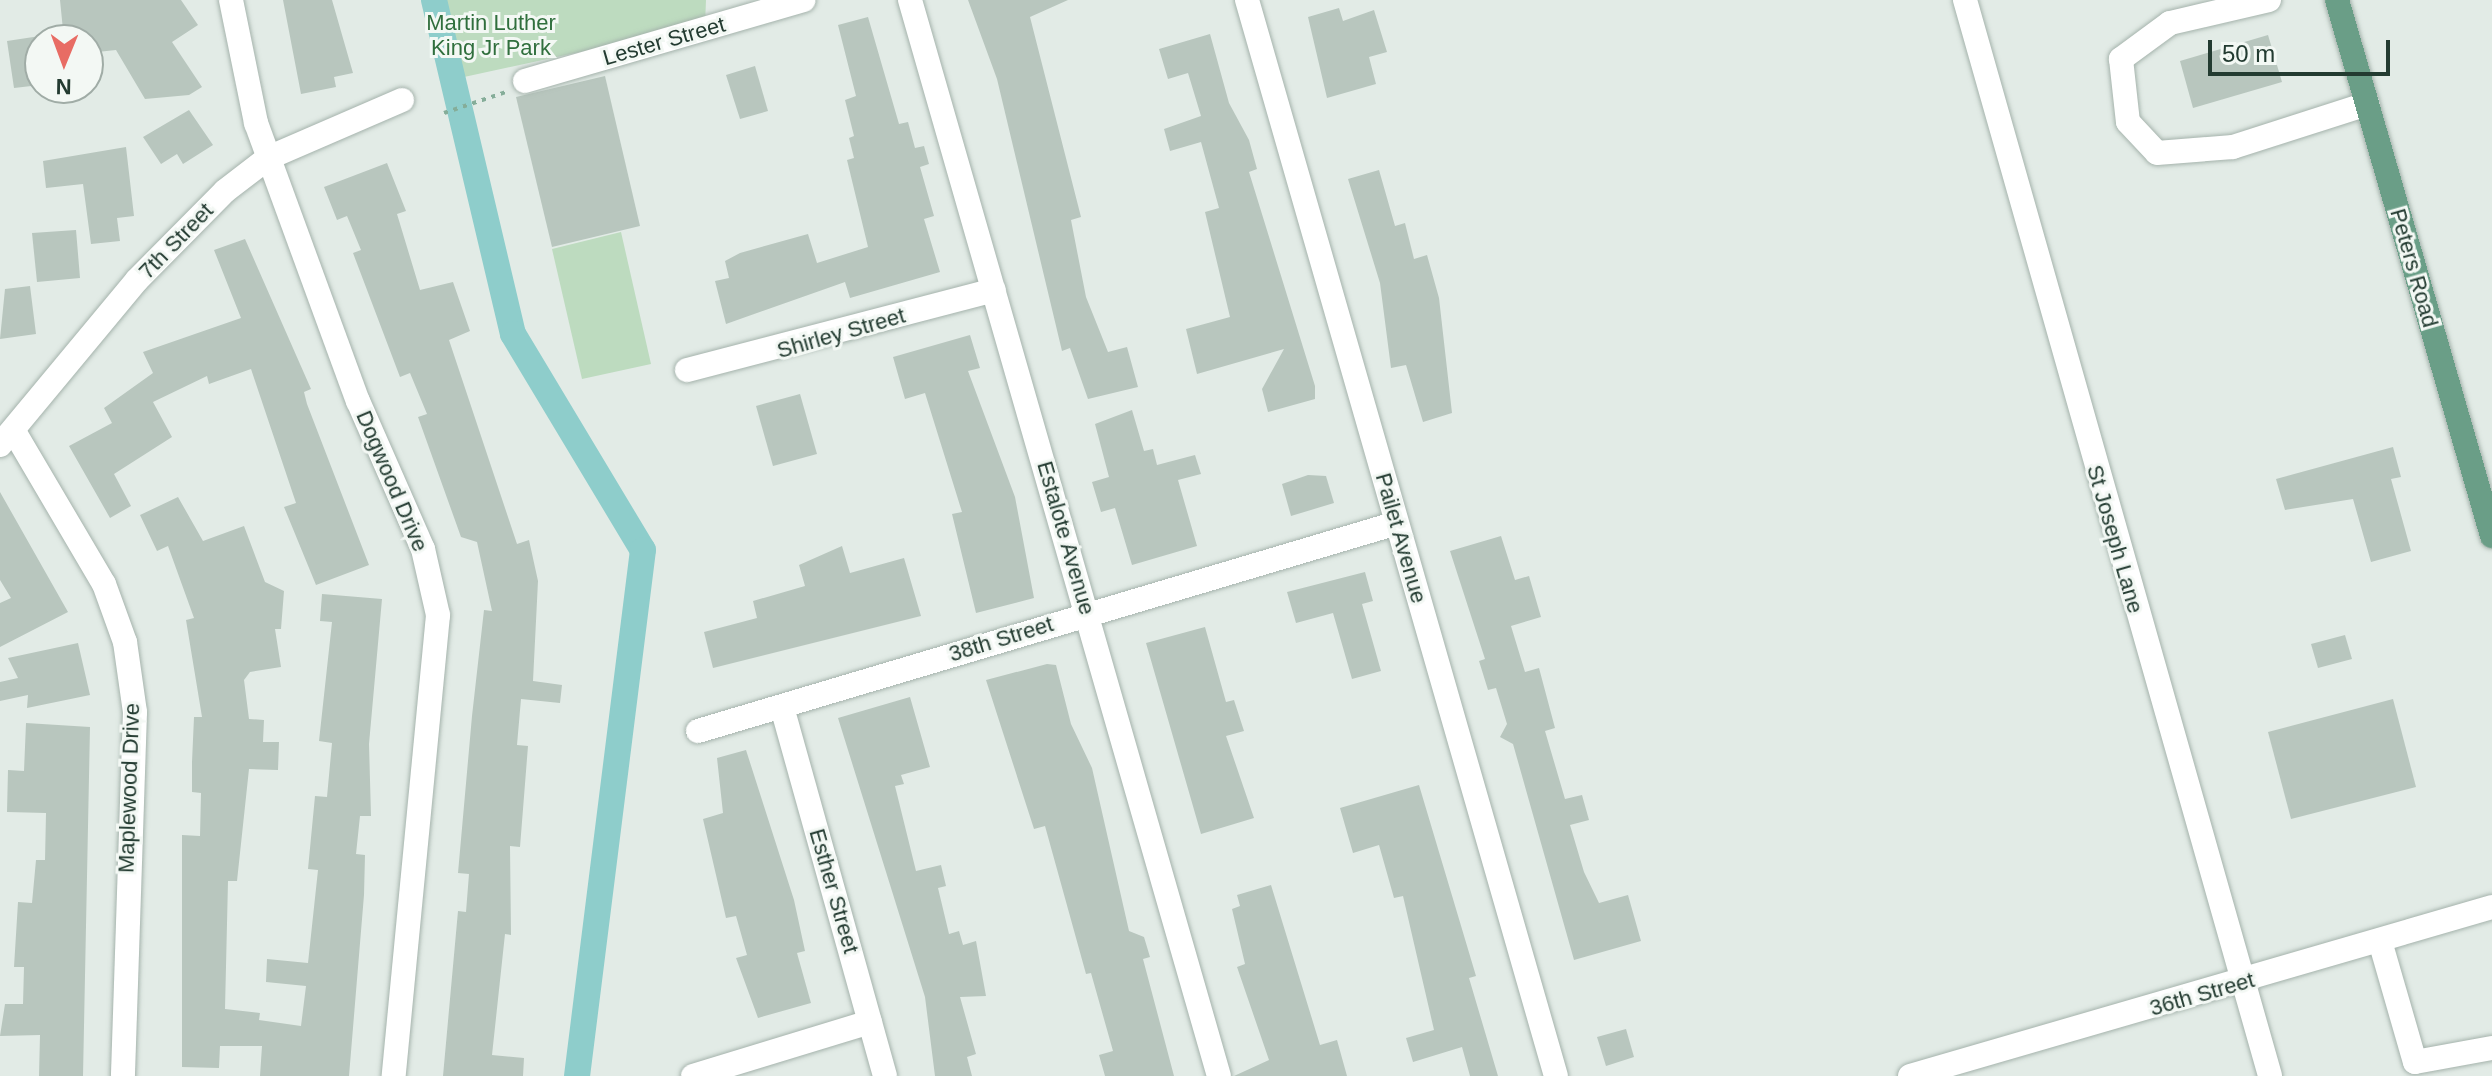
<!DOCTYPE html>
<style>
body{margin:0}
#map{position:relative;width:2492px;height:1076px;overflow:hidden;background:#e2ebe6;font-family:Helvetica,sans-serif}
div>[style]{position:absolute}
.green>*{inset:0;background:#bddbbf}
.canal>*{height:26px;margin:-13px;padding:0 13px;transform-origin:13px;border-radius:13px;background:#8ecdcb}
.building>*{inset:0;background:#b8c6be}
.path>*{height:4px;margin-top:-2px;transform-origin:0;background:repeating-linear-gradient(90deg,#85ad99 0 4px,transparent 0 10px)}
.roads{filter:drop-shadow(0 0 2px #a5b3ac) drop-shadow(0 0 2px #a5b3ac)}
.minor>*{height:24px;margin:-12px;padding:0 12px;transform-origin:12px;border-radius:12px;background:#fff}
.major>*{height:24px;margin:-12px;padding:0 12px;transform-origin:12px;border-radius:12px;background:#6a9e87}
span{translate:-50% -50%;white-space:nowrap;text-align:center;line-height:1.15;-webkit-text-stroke:6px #f3f8f4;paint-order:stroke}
.park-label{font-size:22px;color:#306f3d}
.street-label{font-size:22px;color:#233b31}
.north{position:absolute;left:24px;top:24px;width:80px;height:80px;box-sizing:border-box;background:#f3f8f4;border:2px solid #a0aca6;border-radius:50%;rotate:181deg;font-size:22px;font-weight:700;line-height:32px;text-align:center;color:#233b31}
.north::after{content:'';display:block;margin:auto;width:28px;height:36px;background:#e86c64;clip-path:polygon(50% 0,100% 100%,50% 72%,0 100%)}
.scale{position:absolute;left:2208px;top:40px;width:182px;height:36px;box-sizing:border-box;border:4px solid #233b31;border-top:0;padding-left:10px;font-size:24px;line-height:28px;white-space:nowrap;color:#233b31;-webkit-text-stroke:6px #f3f8f4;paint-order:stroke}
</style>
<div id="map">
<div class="green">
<div style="clip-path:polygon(446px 0,706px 0,705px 25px,464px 77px)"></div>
<div style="clip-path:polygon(621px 232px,651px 364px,582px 379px,552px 249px)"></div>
</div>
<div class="canal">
<div style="left:434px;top:0;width:343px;rotate:76.7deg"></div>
<div style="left:513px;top:334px;width:252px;rotate:59deg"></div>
<div style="left:643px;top:550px;width:530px;rotate:97.15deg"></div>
</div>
<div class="building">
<div style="clip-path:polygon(60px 0,181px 0,198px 25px,172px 42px,202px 87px,189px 95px,145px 99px,116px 50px,88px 53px,88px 40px,64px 40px)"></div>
<div style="clip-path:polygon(283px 0,332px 0,353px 73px,334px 77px,336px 87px,301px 94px)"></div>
<div style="clip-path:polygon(968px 0,1068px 0,1030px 17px,1081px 217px,1071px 220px,1086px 297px,1108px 352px,1127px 347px,1138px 387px,1088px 399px,1070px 348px,1062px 351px,997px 79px)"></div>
<div style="clip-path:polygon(1339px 8px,1343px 21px,1374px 10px,1387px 52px,1369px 57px,1376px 84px,1327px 98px,1308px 17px)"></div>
<div style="clip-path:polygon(868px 17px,899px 124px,908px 122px,915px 148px,924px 146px,929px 164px,920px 167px,934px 216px,924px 219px,940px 272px,850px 298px,845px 282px,726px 324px,715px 281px,729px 278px,725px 261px,740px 253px,808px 234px,817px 263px,868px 247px,847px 160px,854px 158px,849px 138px,854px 136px,845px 100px,856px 96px,838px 25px)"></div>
<div style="clip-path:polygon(1210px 34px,1229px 103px,1249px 140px,1257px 169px,1249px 172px,1315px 386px,1315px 399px,1268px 412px,1262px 389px,1284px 349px,1197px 374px,1186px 329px,1230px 317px,1205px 212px,1219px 208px,1201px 142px,1170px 151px,1164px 129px,1201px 116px,1188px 73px,1168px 79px,1159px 49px)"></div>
<div style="clip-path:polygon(2268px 35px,2282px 82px,2193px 108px,2180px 61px)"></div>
<div style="clip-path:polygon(40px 36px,40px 85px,14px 88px,7px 41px)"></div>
<div style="clip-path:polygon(755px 66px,768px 111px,740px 119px,726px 75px)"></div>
<div style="clip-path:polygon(605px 76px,640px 226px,552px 247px,516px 97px)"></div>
<div style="clip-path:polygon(189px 110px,213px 145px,183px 164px,177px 154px,161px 164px,143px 137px)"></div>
<div style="clip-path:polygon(126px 147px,134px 216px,117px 218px,120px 241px,91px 244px,83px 184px,46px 188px,43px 161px)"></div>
<div style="clip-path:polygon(387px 163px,406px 211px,397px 214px,420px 290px,453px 282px,470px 331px,449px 340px,517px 544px,529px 540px,538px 581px,533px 681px,562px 685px,560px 703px,521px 699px,517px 745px,528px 746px,520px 847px,510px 846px,511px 935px,505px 934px,492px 1055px,524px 1058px,523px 1076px,443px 1076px,458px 911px,466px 912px,469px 874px,458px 873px,472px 716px,484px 610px,492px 611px,477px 542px,461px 537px,418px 417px,427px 414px,410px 373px,400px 377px,353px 253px,361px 250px,347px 216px,337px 220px,324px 187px)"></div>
<div style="clip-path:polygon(1379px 170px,1395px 226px,1405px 223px,1414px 259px,1427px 255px,1439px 298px,1452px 413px,1423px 422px,1406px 365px,1391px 368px,1380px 283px,1348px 179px)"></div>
<div style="clip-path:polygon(76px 230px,80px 278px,37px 282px,32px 233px)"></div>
<div style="clip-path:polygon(245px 239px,311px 389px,304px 392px,307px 404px,369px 565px,316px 585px,284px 507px,296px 503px,251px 369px,209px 384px,207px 376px,153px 402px,172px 437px,114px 474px,131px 506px,110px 518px,69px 446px,112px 423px,104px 408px,153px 373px,143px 352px,241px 318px,214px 250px)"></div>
<div style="clip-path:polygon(30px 286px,36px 334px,0 339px,5px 289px)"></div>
<div style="clip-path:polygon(970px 335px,980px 368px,968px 371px,1015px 497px,1034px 598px,976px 613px,952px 514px,962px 512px,925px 393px,905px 399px,893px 357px)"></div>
<div style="clip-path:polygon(800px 394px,817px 454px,773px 466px,756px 406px)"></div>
<div style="clip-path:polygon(1132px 410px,1144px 451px,1153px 449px,1157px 465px,1195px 455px,1201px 474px,1178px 480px,1197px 546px,1132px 565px,1115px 508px,1101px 512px,1092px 482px,1109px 477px,1095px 424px)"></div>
<div style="clip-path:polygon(2393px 447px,2401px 477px,2391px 479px,2411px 551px,2371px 562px,2353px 499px,2285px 510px,2276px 479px)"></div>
<div style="clip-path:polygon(1308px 475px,1326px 476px,1334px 503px,1291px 516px,1282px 484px)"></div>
<div style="clip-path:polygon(0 492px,68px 612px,0 647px,0 603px,11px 598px,0 580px)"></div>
<div style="clip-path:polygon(178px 497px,203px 541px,244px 526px,265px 582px,284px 591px,281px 629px,275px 629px,281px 667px,250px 672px,244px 680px,249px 719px,264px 720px,263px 742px,279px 742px,278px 770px,249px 769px,237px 881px,228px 881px,225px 1009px,260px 1013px,259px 1020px,301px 1026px,306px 986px,266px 982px,267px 959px,308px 963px,318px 870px,308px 869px,315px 796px,327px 797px,332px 743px,319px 741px,332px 622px,320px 621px,322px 594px,382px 599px,369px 744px,371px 816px,360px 816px,356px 854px,365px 855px,364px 895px,349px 1076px,260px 1076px,262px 1046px,220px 1046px,219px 1068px,182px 1067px,182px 835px,200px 836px,201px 793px,192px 792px,192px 762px,194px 717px,202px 717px,186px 620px,194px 618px,168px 546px,157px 551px,140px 515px)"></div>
<div style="clip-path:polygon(1501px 536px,1515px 580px,1529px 576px,1541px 617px,1511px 626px,1525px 672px,1539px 668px,1555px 728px,1545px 731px,1565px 799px,1582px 795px,1589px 820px,1570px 825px,1584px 872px,1599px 903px,1628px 895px,1641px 941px,1574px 960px,1513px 744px,1500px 737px,1507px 724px,1496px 688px,1488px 690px,1479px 661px,1485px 659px,1450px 551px)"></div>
<div style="clip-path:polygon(842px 546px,850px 573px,904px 558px,921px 616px,713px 668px,704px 632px,757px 618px,753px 601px,805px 586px,799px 565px)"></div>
<div style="clip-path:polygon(1365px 572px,1373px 601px,1362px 604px,1381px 671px,1352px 679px,1333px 613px,1296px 623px,1287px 592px)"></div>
<div style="clip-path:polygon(1205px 627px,1226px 702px,1234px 700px,1244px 731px,1226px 736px,1254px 818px,1201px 834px,1146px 643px)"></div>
<div style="clip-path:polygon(2345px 635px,2352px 659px,2318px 668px,2311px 644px)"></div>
<div style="clip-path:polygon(78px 643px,90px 695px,27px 708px,28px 695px,0 701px,0 682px,18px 678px,8px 658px)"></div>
<div style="clip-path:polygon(1047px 664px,1056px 665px,1071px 724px,1092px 768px,1129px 931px,1144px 937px,1150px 957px,1143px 959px,1174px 1076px,1105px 1076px,1099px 1055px,1113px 1051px,1091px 973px,1086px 974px,1045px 826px,1034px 829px,986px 680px)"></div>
<div style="clip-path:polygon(910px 697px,930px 767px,901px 775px,904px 784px,895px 786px,916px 871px,941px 865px,946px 886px,938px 888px,949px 934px,959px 931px,963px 945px,976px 941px,986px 996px,960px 997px,976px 1054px,967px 1057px,972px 1076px,935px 1076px,925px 997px,838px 718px)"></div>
<div style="clip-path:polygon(2393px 699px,2416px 787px,2291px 819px,2268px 732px)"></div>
<div style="clip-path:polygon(26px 723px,90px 727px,83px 1076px,39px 1076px,40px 1035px,0 1036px,5px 1004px,23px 1004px,24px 967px,14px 967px,18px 902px,32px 903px,36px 860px,45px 860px,46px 813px,7px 812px,8px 770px,24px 771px)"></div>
<div style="clip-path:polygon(746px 750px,794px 900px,805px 951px,797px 953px,811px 1003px,758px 1018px,736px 958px,747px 955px,736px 916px,726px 918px,703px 819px,723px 813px,717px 758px)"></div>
<div style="clip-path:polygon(1419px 785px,1476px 976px,1469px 978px,1498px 1076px,1470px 1076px,1462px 1047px,1413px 1062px,1406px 1038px,1434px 1030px,1403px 896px,1394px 898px,1379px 845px,1353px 853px,1340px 808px)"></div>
<div style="clip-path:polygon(1271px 885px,1320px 1045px,1337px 1040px,1347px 1076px,1234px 1076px,1269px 1060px,1237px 967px,1245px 964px,1232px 909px,1240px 906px,1237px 895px)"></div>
<div style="clip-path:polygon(1626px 1029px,1634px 1057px,1606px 1066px,1597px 1037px)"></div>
</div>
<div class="path">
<div style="left:444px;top:113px;width:65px;rotate:-18.7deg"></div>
</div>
<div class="roads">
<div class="minor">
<div style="left:231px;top:0;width:126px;rotate:78.5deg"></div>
<div style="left:256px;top:123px;width:296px;rotate:69.9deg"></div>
<div style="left:358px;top:401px;width:162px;rotate:66.3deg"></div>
<div style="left:423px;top:549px;width:68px;rotate:77.2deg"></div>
<div style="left:438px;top:615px;width:463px;rotate:95.5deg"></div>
<div style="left:910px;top:0;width:1119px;rotate:73.98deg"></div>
<div style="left:1247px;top:0;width:1119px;rotate:73.98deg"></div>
<div style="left:1965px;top:0;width:1118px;rotate:74.17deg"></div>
<div style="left:2269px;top:0;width:102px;rotate:166.9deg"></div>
<div style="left:2170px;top:23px;width:61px;rotate:143.7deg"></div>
<div style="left:2121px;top:59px;width:63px;rotate:83.7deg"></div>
<div style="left:2128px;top:122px;width:42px;rotate:46.9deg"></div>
<div style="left:2157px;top:153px;width:76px;rotate:-4.5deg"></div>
<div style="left:2233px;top:147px;width:141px;rotate:-17.8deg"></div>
<div style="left:525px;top:81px;width:290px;rotate:-16.2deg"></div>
<div style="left:687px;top:370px;width:317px;rotate:-14.6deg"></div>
<div style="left:15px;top:433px;width:175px;rotate:59.5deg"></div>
<div style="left:104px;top:584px;width:62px;rotate:70.1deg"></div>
<div style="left:125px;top:642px;width:71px;rotate:81.9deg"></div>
<div style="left:135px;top:712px;width:364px;rotate:91.9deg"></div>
<div style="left:0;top:445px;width:214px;rotate:-50.3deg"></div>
<div style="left:137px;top:280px;width:125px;rotate:-45.3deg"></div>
<div style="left:225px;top:191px;width:54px;rotate:-37.5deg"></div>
<div style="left:268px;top:158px;width:146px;rotate:-23.4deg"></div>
<div style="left:782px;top:707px;width:383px;rotate:74.4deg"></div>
<div style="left:698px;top:731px;width:729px;rotate:-16.57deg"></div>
<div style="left:2380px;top:941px;width:126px;rotate:73.9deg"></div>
<div style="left:2415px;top:1062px;width:78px;rotate:-10.3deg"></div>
<div style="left:693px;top:1076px;width:185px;rotate:-17deg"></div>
<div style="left:1910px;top:1076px;width:606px;rotate:-16.19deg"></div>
</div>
<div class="major">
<div style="left:2337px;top:0;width:558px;rotate:73.87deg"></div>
</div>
</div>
<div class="park-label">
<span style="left:491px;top:35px">Martin Luther<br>King Jr Park</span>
</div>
<div class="street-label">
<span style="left:664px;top:41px;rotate:-16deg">Lester Street</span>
<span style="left:176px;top:241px;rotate:-46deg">7th Street</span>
<span style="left:2414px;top:268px;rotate:74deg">Peters Road</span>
<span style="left:841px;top:333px;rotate:-16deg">Shirley Street</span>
<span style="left:392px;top:481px;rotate:67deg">Dogwood Drive</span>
<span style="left:1066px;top:538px;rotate:74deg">Estalote Avenue</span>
<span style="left:1401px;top:538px;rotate:74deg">Pailet Avenue</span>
<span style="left:2115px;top:539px;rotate:74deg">St Joseph Lane</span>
<span style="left:1001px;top:639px;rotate:-17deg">38th Street</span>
<span style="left:129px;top:788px;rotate:-88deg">Maplewood Drive</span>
<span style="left:834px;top:891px;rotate:74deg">Esther Street</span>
<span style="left:2202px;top:994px;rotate:-16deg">36th Street</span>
</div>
<div class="north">N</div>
<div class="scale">50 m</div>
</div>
